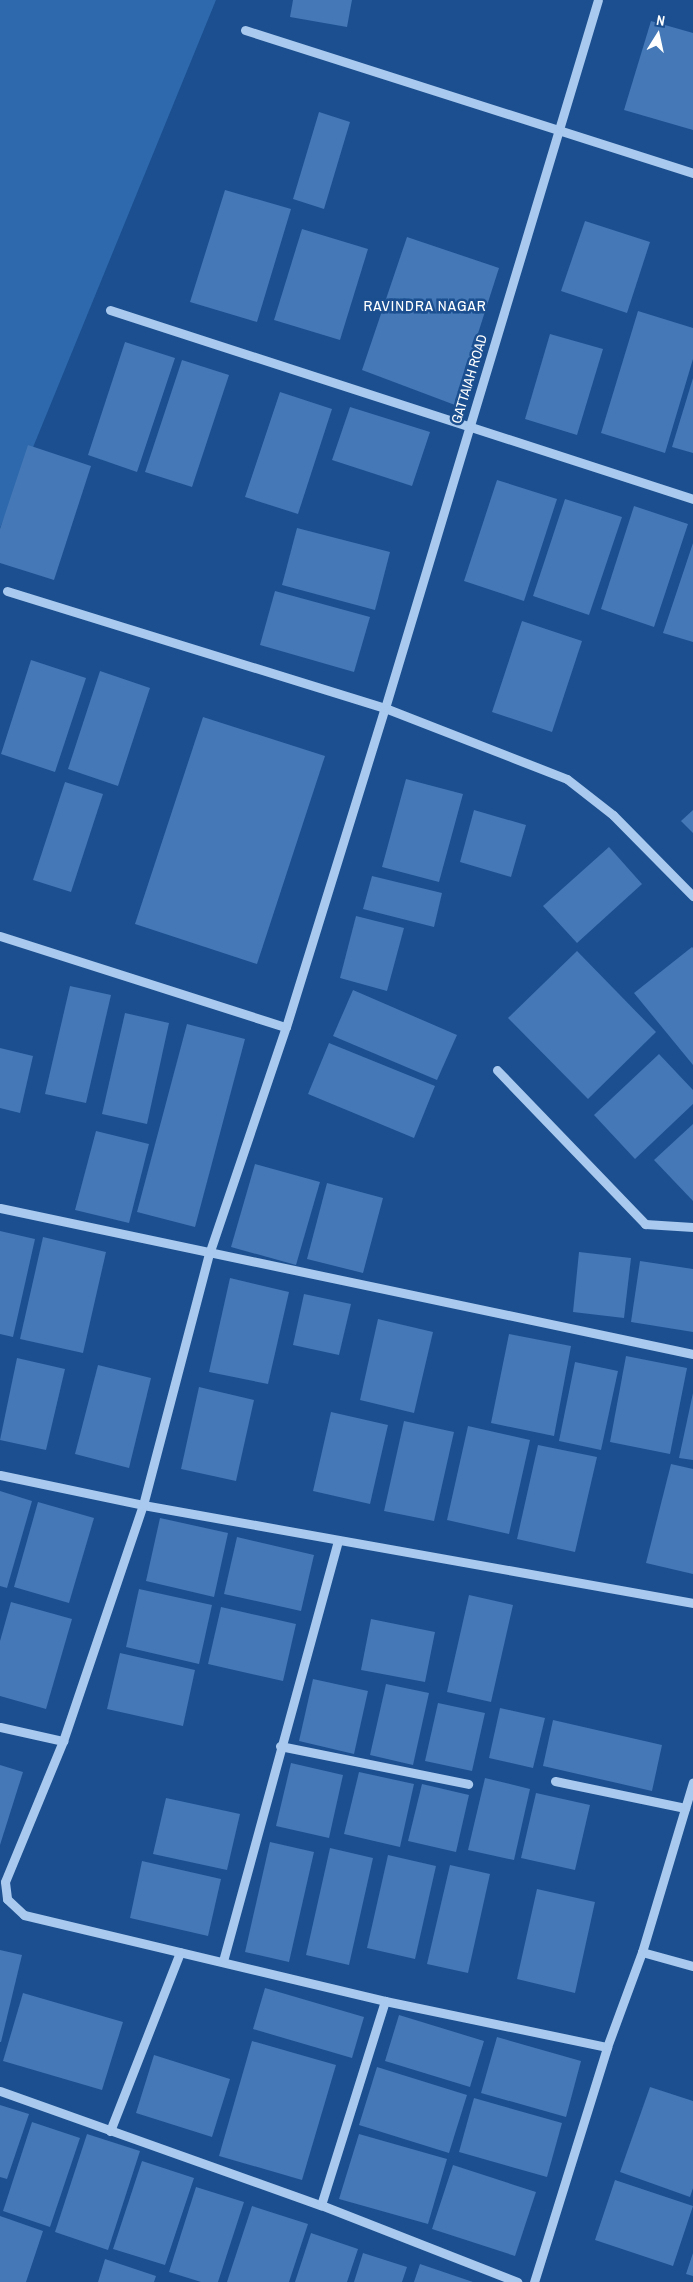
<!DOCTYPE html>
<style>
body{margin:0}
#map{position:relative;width:693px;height:2282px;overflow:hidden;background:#1b4f8f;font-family:"Archivo Narrow",sans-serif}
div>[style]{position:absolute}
.green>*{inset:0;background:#2e69ad}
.building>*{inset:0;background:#4478b7}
.minor>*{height:9px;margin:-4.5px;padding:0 4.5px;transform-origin:4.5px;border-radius:4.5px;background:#a9c9ee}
span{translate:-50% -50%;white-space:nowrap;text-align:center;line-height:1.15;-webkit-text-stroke:5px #1b4f8f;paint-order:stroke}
.street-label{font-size:14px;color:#fff}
.neighbourhood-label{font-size:15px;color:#fff;letter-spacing:1px}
.north{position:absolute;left:633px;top:10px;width:50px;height:50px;-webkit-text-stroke:4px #1b4f8f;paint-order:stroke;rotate:10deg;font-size:14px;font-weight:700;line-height:20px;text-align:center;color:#fff}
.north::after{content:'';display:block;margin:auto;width:18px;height:22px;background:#fff;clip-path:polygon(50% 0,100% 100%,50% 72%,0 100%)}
</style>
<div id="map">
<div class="green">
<div style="clip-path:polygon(0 0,216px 0,0 528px)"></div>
</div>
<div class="building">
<div style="clip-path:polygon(293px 0,352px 0,347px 27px,290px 17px)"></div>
<div style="clip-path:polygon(651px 21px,693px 33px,693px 130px,624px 110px)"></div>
<div style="clip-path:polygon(319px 112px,350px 122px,324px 209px,293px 199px)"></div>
<div style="clip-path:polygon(225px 190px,291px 209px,257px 322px,190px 302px)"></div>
<div style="clip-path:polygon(585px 221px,650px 242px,627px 313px,561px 291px)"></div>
<div style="clip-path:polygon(302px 229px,368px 249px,340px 340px,274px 320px)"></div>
<div style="clip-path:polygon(407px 237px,499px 268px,455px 405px,362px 370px)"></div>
<div style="clip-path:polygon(638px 311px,693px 328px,693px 359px,665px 453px,601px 433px)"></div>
<div style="clip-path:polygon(550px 334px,603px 349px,577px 435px,525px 419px)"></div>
<div style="clip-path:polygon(125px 342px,175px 358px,137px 472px,88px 455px)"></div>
<div style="clip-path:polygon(182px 360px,229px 375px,192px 487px,145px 472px)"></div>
<div style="clip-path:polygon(693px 378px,693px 453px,672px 447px)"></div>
<div style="clip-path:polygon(280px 392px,332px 409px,298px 514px,245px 497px)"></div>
<div style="clip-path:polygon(350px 407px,430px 432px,412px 486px,332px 460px)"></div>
<div style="clip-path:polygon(28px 445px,91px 466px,54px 580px,0 563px,0 529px)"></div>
<div style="clip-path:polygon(497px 480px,557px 499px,524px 601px,464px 581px)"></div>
<div style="clip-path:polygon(565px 499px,622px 517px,589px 615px,533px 596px)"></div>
<div style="clip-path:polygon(634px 506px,688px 524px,654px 627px,601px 609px)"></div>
<div style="clip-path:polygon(297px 528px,390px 552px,375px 610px,282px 585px)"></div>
<div style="clip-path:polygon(693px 543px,693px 642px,663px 633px)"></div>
<div style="clip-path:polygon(275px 591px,370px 617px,354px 672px,260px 645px)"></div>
<div style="clip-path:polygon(522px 621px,582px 641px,552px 732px,492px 712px)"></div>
<div style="clip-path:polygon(31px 660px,86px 678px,55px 772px,1px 754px)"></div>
<div style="clip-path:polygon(100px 671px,150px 688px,118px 786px,68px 769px)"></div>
<div style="clip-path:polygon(203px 717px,325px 756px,257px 964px,135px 924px)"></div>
<div style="clip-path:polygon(406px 779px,463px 794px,439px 882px,382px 867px)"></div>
<div style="clip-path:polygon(65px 782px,103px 794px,71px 892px,33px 880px)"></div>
<div style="clip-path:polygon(474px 810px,526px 825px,511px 877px,460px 862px)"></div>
<div style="clip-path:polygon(693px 810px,693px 833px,681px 821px)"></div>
<div style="clip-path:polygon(609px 847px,642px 884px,577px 943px,543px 906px)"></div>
<div style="clip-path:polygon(372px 876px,442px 893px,434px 927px,363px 909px)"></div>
<div style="clip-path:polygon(356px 916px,404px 928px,387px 991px,340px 978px)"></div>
<div style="clip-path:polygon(692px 947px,693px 948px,693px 1065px,634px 993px)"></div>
<div style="clip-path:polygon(577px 951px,656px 1032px,588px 1099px,508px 1018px)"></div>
<div style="clip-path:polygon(70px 986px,111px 995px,86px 1103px,45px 1094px)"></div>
<div style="clip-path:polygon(353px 990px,457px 1035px,437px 1080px,333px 1036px)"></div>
<div style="clip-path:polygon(125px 1013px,169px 1023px,147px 1124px,102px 1114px)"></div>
<div style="clip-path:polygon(187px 1024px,245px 1039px,195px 1227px,137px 1212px)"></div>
<div style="clip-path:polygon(329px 1043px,435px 1086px,414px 1138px,308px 1094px)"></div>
<div style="clip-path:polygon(0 1048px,33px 1056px,20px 1113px,0 1108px)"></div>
<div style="clip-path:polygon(659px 1054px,693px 1090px,693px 1104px,635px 1159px,594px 1115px)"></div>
<div style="clip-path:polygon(693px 1124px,693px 1201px,654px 1160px)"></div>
<div style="clip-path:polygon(96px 1131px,149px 1144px,129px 1223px,75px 1210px)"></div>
<div style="clip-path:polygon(255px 1164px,320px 1182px,296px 1265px,231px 1247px)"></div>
<div style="clip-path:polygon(327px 1183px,383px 1198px,363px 1273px,307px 1259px)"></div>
<div style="clip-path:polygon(0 1231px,35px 1239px,13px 1337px,0 1334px)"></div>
<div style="clip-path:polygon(43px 1237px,106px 1252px,83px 1353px,20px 1339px)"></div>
<div style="clip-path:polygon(579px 1252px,631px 1258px,624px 1318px,573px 1312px)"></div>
<div style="clip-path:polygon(640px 1261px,693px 1269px,693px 1332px,631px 1322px)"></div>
<div style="clip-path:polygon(230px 1278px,289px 1292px,268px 1384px,209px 1372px)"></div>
<div style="clip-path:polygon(304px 1294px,351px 1304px,339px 1355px,293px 1345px)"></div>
<div style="clip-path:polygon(378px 1319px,433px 1332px,414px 1413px,360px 1400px)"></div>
<div style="clip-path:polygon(509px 1334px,571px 1346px,554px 1436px,491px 1423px)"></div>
<div style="clip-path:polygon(626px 1356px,687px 1368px,670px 1454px,610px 1442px)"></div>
<div style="clip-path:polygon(17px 1358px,65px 1369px,46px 1450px,0 1440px)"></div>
<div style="clip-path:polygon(575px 1362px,618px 1371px,601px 1450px,559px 1441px)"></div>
<div style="clip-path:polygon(98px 1365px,151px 1378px,129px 1468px,75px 1454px)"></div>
<div style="clip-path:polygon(199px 1387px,254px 1400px,236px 1481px,181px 1469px)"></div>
<div style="clip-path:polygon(693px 1393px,693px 1460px,679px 1458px)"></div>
<div style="clip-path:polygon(331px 1412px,388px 1425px,370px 1504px,313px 1491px)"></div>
<div style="clip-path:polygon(404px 1421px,454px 1432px,434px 1521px,384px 1511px)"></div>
<div style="clip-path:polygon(468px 1426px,530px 1440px,509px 1534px,447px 1520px)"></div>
<div style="clip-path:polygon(538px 1445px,597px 1457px,575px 1552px,517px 1539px)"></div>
<div style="clip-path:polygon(671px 1464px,693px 1469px,693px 1574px,646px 1563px)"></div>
<div style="clip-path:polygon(0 1491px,32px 1501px,7px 1588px,0 1586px)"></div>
<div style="clip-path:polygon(38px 1502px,94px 1518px,69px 1603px,14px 1587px)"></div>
<div style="clip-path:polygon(160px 1518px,228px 1533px,214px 1597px,146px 1581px)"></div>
<div style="clip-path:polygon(237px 1537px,314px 1555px,301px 1611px,224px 1594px)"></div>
<div style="clip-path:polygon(139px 1589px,212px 1605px,199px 1664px,126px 1647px)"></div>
<div style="clip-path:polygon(469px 1595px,513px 1605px,491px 1702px,447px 1692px)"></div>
<div style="clip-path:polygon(11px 1602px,72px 1619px,46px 1709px,0 1696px,0 1641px)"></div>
<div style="clip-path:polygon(221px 1607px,296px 1624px,283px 1681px,208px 1664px)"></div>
<div style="clip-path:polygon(371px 1619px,435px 1632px,425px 1682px,361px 1670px)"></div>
<div style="clip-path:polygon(120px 1653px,195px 1670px,183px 1726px,107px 1709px)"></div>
<div style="clip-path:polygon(313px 1679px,368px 1691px,354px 1754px,299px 1741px)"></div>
<div style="clip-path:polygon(386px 1684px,429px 1693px,413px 1765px,370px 1755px)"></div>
<div style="clip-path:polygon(438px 1703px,485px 1713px,472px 1771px,425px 1761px)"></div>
<div style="clip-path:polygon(500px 1708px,545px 1718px,533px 1768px,489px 1758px)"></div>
<div style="clip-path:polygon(553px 1720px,662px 1745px,652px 1791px,543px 1766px)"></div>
<div style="clip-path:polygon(291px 1763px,343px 1775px,329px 1838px,276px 1826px)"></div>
<div style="clip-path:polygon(0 1765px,23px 1772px,0 1845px)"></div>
<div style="clip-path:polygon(359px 1772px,414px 1784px,400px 1847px,344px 1834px)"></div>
<div style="clip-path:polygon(485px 1778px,530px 1789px,514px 1860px,468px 1850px)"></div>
<div style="clip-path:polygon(422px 1784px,469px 1795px,456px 1852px,408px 1841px)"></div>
<div style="clip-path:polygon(536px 1793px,590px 1805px,575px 1870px,521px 1858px)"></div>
<div style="clip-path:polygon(166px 1798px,240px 1814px,227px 1870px,153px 1854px)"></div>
<div style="clip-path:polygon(270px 1842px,314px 1852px,289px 1962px,245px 1952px)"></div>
<div style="clip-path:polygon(330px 1848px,373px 1858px,349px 1965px,306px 1955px)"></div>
<div style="clip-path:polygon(388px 1855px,436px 1866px,415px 1959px,367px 1948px)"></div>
<div style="clip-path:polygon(142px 1861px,221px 1879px,208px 1936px,130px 1918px)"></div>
<div style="clip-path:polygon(450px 1865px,490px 1874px,468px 1973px,427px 1964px)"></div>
<div style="clip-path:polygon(537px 1889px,595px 1902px,575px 1993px,517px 1979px)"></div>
<div style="clip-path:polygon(0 1950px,22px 1955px,1px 2042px,0 2042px)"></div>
<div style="clip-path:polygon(265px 1988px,364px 2017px,352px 2058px,253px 2029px)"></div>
<div style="clip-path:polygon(23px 1993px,123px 2022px,102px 2090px,3px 2061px)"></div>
<div style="clip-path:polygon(399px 2015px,484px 2041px,470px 2087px,385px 2061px)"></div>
<div style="clip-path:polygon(497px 2037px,581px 2061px,566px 2117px,481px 2093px)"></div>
<div style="clip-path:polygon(252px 2041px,336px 2065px,302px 2180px,219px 2156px)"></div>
<div style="clip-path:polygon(154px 2055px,230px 2079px,212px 2137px,136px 2113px)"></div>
<div style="clip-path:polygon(377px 2067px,467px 2095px,449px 2153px,359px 2125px)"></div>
<div style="clip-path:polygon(650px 2087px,693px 2101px,693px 2188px,690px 2197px,620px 2172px)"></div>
<div style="clip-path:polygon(474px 2098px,562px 2123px,547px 2177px,459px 2152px)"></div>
<div style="clip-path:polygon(0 2105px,29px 2114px,7px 2179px,0 2177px)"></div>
<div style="clip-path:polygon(32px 2122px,80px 2138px,50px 2227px,3px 2211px)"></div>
<div style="clip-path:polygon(87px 2134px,140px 2151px,108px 2250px,55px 2232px)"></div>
<div style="clip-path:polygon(359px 2134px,447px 2159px,428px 2224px,339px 2199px)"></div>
<div style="clip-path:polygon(142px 2161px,194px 2178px,165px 2265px,113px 2249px)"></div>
<div style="clip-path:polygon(453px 2165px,536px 2192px,515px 2256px,432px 2229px)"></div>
<div style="clip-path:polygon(615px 2180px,693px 2206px,673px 2266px,595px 2240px)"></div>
<div style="clip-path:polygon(196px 2187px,244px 2202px,218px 2282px,201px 2282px,169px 2272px)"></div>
<div style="clip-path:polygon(252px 2206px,308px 2224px,289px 2282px,227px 2282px)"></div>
<div style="clip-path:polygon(0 2216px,43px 2231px,26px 2282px,0 2282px)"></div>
<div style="clip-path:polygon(311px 2233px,358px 2249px,347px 2282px,295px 2282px)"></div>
<div style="clip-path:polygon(363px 2253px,407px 2267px,402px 2282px,354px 2282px)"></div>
<div style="clip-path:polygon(693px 2253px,693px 2276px,686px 2274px)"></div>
<div style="clip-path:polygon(105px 2259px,156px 2276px,154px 2282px,98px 2282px)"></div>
<div style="clip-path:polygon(420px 2264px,473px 2282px,414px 2282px)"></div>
</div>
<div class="minor">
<div style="left:245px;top:30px;width:470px;rotate:17.7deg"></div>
<div style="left:110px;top:310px;width:613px;rotate:17.96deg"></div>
<div style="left:7px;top:591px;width:396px;rotate:17.2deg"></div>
<div style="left:385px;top:708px;width:195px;rotate:21.3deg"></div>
<div style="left:567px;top:779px;width:58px;rotate:38deg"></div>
<div style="left:613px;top:815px;width:114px;rotate:45.4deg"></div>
<div style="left:0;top:936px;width:300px;rotate:17.7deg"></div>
<div style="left:497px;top:1070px;width:214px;rotate:46.1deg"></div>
<div style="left:645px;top:1224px;width:48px;rotate:3.6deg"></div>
<div style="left:0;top:1208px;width:708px;rotate:11.9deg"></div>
<div style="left:0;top:1475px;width:146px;rotate:11.8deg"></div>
<div style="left:143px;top:1505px;width:559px;rotate:10.1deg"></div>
<div style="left:0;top:1727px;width:65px;rotate:12.5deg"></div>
<div style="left:63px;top:1741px;width:249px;rotate:-71.3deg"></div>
<div style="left:143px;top:1505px;width:260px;rotate:-75.3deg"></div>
<div style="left:209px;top:1254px;width:240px;rotate:-71.3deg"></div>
<div style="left:286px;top:1027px;width:334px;rotate:-72.8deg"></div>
<div style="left:385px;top:708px;width:739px;rotate:-73.26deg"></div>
<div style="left:63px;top:1741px;width:152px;rotate:112.4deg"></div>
<div style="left:5px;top:1882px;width:17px;rotate:83deg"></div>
<div style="left:7px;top:1899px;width:23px;rotate:43deg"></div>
<div style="left:24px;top:1915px;width:371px;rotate:13.4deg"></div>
<div style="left:385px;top:2001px;width:227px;rotate:11.7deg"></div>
<div style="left:280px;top:1746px;width:192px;rotate:11.4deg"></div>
<div style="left:555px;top:1781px;width:133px;rotate:11.7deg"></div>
<div style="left:642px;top:1952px;width:53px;rotate:15.4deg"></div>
<div style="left:223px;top:1961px;width:436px;rotate:-74.7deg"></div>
<div style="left:0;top:2091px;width:341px;rotate:19.6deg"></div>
<div style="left:321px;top:2205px;width:211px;rotate:21.4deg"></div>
<div style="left:110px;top:2131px;width:192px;rotate:-68.6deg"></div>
<div style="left:321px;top:2205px;width:214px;rotate:-72.6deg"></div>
<div style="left:534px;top:2282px;width:246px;rotate:-72.7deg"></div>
<div style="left:607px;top:2047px;width:101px;rotate:-69.8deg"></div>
<div style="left:642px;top:1952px;width:177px;rotate:-73.3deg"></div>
</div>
<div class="street-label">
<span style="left:469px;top:379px;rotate:-73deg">GATTAIAH ROAD</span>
</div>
<div class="neighbourhood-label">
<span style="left:425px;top:306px">RAVINDRA NAGAR</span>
</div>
<div class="north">N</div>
</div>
